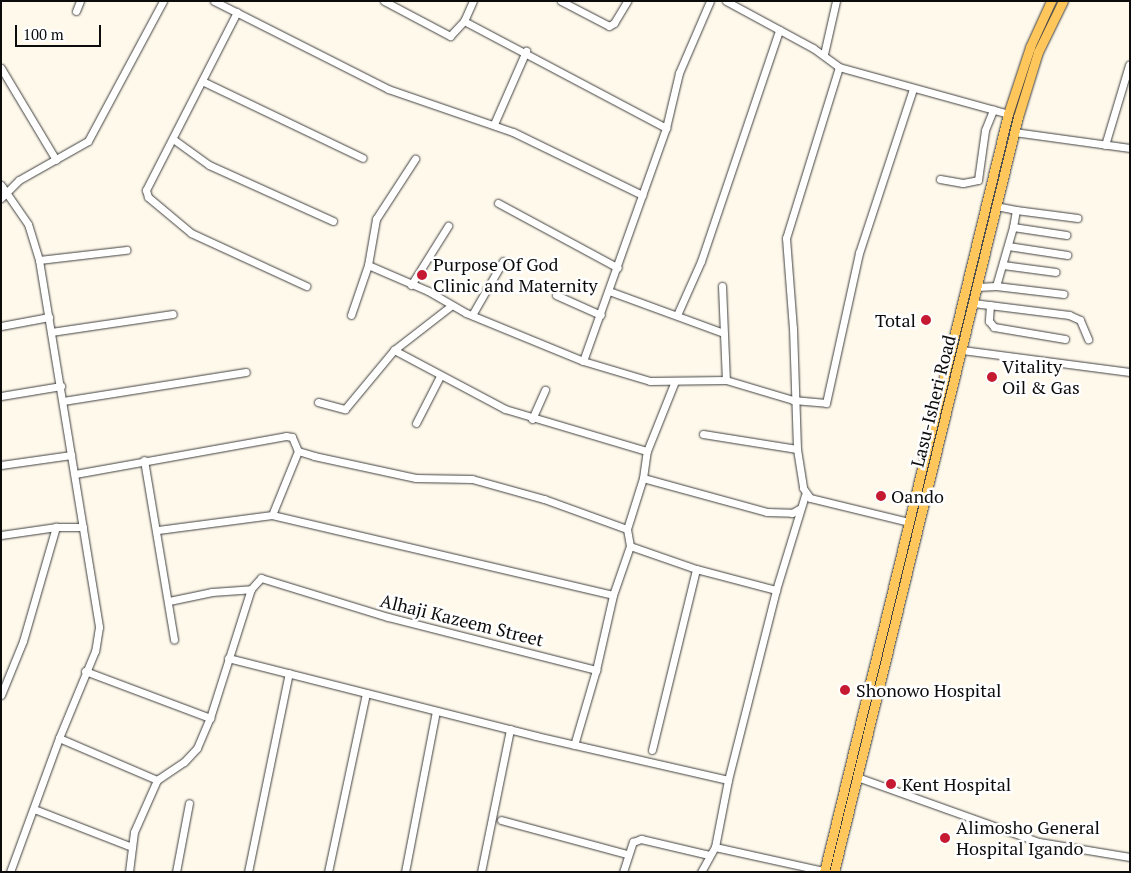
<!DOCTYPE html>
<style>
body{margin:0}
#map{position:relative;width:1131px;height:873px;overflow:hidden;background:#fff9eb;font-family:"PT Serif",serif}
div>[style]{position:absolute}
.roads{filter:drop-shadow(0 0 1px #3f3f3f) drop-shadow(0 0 1px #3f3f3f)}
.minor>*{height:7px;margin:-3.5px;padding:0 3.5px;transform-origin:3.5px;border-radius:3.5px;background:#fff}
.major>*{height:9px;margin:-4.5px;padding:0 4.5px;transform-origin:4.5px;border-radius:4.5px;background:#ffc75b}
.dots>*{width:14px;height:14px;translate:-50% -50%;box-sizing:border-box;border:2px solid #fff;border-radius:50%}
span{translate:-50% -50%;white-space:nowrap;text-align:center;line-height:1.15;-webkit-text-stroke:5px #fff;paint-order:stroke}
.poi-label{font-size:18px;color:#0c0c0c}
.left{translate:0 -50%;text-align:left}
.right{translate:-100% -50%;text-align:right}
.street-label{font-size:18px;color:#0c0c0c}
.frame{position:absolute;inset:0;border:2px solid #0c0c0c;pointer-events:none}
.scale{position:absolute;left:15px;top:25px;width:86px;height:22px;box-sizing:border-box;border:2px solid #0c0c0c;border-top:0;padding-left:6px;font-size:15px;line-height:18px;white-space:nowrap;color:#0c0c0c;-webkit-text-stroke:4px #fff;paint-order:stroke}
</style>
<div id="map">
<div class="roads">
<div class="minor">
<div style="left:214px;top:1px;width:195px;rotate:26.8deg"></div>
<div style="left:388px;top:89px;width:132px;rotate:19deg"></div>
<div style="left:513px;top:132px;width:144px;rotate:26deg"></div>
<div style="left:384px;top:1px;width:75px;rotate:27.9deg"></div>
<div style="left:450px;top:36px;width:21px;rotate:-47deg"></div>
<div style="left:464px;top:21px;width:22px;rotate:-66deg"></div>
<div style="left:561px;top:1px;width:54px;rotate:27.5deg"></div>
<div style="left:609px;top:26px;width:6px;rotate:-31deg"></div>
<div style="left:614px;top:23px;width:26px;rotate:-59deg"></div>
<div style="left:726px;top:1px;width:99px;rotate:28.4deg"></div>
<div style="left:813px;top:48px;width:32px;rotate:36deg"></div>
<div style="left:839px;top:67px;width:175px;rotate:15.5deg"></div>
<div style="left:76px;top:11px;width:11px;rotate:-68deg"></div>
<div style="left:237px;top:12px;width:200px;rotate:117.1deg"></div>
<div style="left:146px;top:190px;width:7px;rotate:74deg"></div>
<div style="left:148px;top:197px;width:56px;rotate:39.9deg"></div>
<div style="left:191px;top:233px;width:127px;rotate:24.7deg"></div>
<div style="left:464px;top:21px;width:229px;rotate:27.9deg"></div>
<div style="left:824px;top:54px;width:54px;rotate:-77.2deg"></div>
<div style="left:839px;top:67px;width:179px;rotate:107.2deg"></div>
<div style="left:786px;top:238px;width:90px;rotate:85.6deg"></div>
<div style="left:793px;top:328px;width:121px;rotate:88.1deg"></div>
<div style="left:797px;top:449px;width:39px;rotate:81deg"></div>
<div style="left:803px;top:488px;width:12px;rotate:55deg"></div>
<div style="left:810px;top:498px;width:102px;rotate:13.6deg"></div>
<div style="left:1px;top:68px;width:107px;rotate:59.1deg"></div>
<div style="left:202px;top:81px;width:178px;rotate:25.6deg"></div>
<div style="left:494px;top:124px;width:80px;rotate:-66.3deg"></div>
<div style="left:1014px;top:132px;width:117px;rotate:7.9deg"></div>
<div style="left:173px;top:139px;width:44px;rotate:35.8deg"></div>
<div style="left:209px;top:165px;width:136px;rotate:24.3deg"></div>
<div style="left:1105px;top:145px;width:84px;rotate:-73.3deg"></div>
<div style="left:940px;top:179px;width:23px;rotate:10deg"></div>
<div style="left:963px;top:183px;width:15px;rotate:-11deg"></div>
<div style="left:978px;top:180px;width:50px;rotate:-82deg"></div>
<div style="left:985px;top:130px;width:22px;rotate:-68deg"></div>
<div style="left:1px;top:185px;width:47px;rotate:55.3deg"></div>
<div style="left:28px;top:224px;width:38px;rotate:73deg"></div>
<div style="left:39px;top:260px;width:372px;rotate:80.7deg"></div>
<div style="left:99px;top:627px;width:24px;rotate:99deg"></div>
<div style="left:95px;top:651px;width:94px;rotate:112.5deg"></div>
<div style="left:59px;top:738px;width:143px;rotate:110.1deg"></div>
<div style="left:1px;top:198px;width:25px;rotate:-45deg"></div>
<div style="left:19px;top:180px;width:79px;rotate:-29.5deg"></div>
<div style="left:88px;top:141px;width:159px;rotate:-61.8deg"></div>
<div style="left:498px;top:203px;width:136px;rotate:28.4deg"></div>
<div style="left:1016px;top:210px;width:62px;rotate:7.5deg"></div>
<div style="left:1013px;top:227px;width:54px;rotate:8.6deg"></div>
<div style="left:1008px;top:246px;width:60px;rotate:8.7deg"></div>
<div style="left:39px;top:260px;width:88px;rotate:-6.6deg"></div>
<div style="left:368px;top:265px;width:65px;rotate:23.4deg"></div>
<div style="left:428px;top:291px;width:44px;rotate:30.1deg"></div>
<div style="left:466px;top:313px;width:126px;rotate:22.3deg"></div>
<div style="left:583px;top:361px;width:70px;rotate:16.6deg"></div>
<div style="left:650px;top:381px;width:76px;rotate:-0.8deg"></div>
<div style="left:726px;top:380px;width:70px;rotate:16.6deg"></div>
<div style="left:793px;top:400px;width:33px;rotate:5deg"></div>
<div style="left:826px;top:403px;width:154px;rotate:-77.6deg"></div>
<div style="left:859px;top:253px;width:173px;rotate:-71.8deg"></div>
<div style="left:1003px;top:265px;width:53px;rotate:7.5deg"></div>
<div style="left:411px;top:285px;width:70px;rotate:-57.9deg"></div>
<div style="left:722px;top:286px;width:94px;rotate:87.6deg"></div>
<div style="left:996px;top:286px;width:68px;rotate:6.7deg"></div>
<div style="left:977px;top:287px;width:19px;rotate:-3deg"></div>
<div style="left:996px;top:286px;width:61px;rotate:-73.9deg"></div>
<div style="left:1013px;top:227px;width:17px;rotate:-80deg"></div>
<div style="left:1016px;top:210px;width:20px;rotate:-169deg"></div>
<div style="left:609px;top:291px;width:122px;rotate:20.1deg"></div>
<div style="left:556px;top:295px;width:49px;rotate:24deg"></div>
<div style="left:973px;top:303px;width:97px;rotate:7.1deg"></div>
<div style="left:1069px;top:315px;width:12px;rotate:24deg"></div>
<div style="left:1080px;top:320px;width:21px;rotate:67deg"></div>
<div style="left:990px;top:305px;width:16px;rotate:94deg"></div>
<div style="left:989px;top:321px;width:8px;rotate:50deg"></div>
<div style="left:994px;top:327px;width:72px;rotate:9.6deg"></div>
<div style="left:351px;top:315px;width:53px;rotate:-71.2deg"></div>
<div style="left:368px;top:265px;width:47px;rotate:-80.1deg"></div>
<div style="left:376px;top:219px;width:72px;rotate:-57deg"></div>
<div style="left:472px;top:315px;width:62px;rotate:-60.1deg"></div>
<div style="left:677px;top:315px;width:59px;rotate:-66deg"></div>
<div style="left:701px;top:261px;width:244px;rotate:-71.3deg"></div>
<div style="left:1px;top:326px;width:49px;rotate:-10.6deg"></div>
<div style="left:51px;top:332px;width:123px;rotate:-8.4deg"></div>
<div style="left:394px;top:350px;width:126px;rotate:28deg"></div>
<div style="left:505px;top:409px;width:148px;rotate:16.5deg"></div>
<div style="left:962px;top:350px;width:169px;rotate:7.5deg"></div>
<div style="left:583px;top:361px;width:247px;rotate:-70.4deg"></div>
<div style="left:666px;top:128px;width:57px;rotate:-76.7deg"></div>
<div style="left:679px;top:73px;width:78px;rotate:-66.7deg"></div>
<div style="left:1px;top:396px;width:61px;rotate:-9.5deg"></div>
<div style="left:63px;top:401px;width:185px;rotate:-9deg"></div>
<div style="left:318px;top:402px;width:28px;rotate:15deg"></div>
<div style="left:345px;top:409px;width:77px;rotate:-50.3deg"></div>
<div style="left:394px;top:350px;width:73px;rotate:-37.8deg"></div>
<div style="left:532px;top:419px;width:32px;rotate:-66deg"></div>
<div style="left:416px;top:423px;width:53px;rotate:-62.9deg"></div>
<div style="left:703px;top:434px;width:95px;rotate:9.1deg"></div>
<div style="left:144px;top:460px;width:182px;rotate:80.5deg"></div>
<div style="left:1px;top:465px;width:71px;rotate:-8.1deg"></div>
<div style="left:75px;top:474px;width:214px;rotate:-10.2deg"></div>
<div style="left:286px;top:436px;width:6px;rotate:9deg"></div>
<div style="left:292px;top:437px;width:15px;rotate:67deg"></div>
<div style="left:298px;top:451px;width:17px;rotate:17deg"></div>
<div style="left:314px;top:456px;width:104px;rotate:12.2deg"></div>
<div style="left:416px;top:478px;width:56px;rotate:1deg"></div>
<div style="left:472px;top:479px;width:75px;rotate:15.5deg"></div>
<div style="left:544px;top:499px;width:88px;rotate:19.9deg"></div>
<div style="left:643px;top:478px;width:129px;rotate:15.3deg"></div>
<div style="left:767px;top:512px;width:25px;rotate:2deg"></div>
<div style="left:792px;top:513px;width:8px;rotate:-30deg"></div>
<div style="left:272px;top:515px;width:69px;rotate:-67.9deg"></div>
<div style="left:158px;top:530px;width:115px;rotate:-7.5deg"></div>
<div style="left:272px;top:515px;width:350px;rotate:13.2deg"></div>
<div style="left:1px;top:535px;width:56px;rotate:-8.3deg"></div>
<div style="left:56px;top:527px;width:27px"></div>
<div style="left:630px;top:546px;width:70px;rotate:19.2deg"></div>
<div style="left:696px;top:569px;width:83px;rotate:14.7deg"></div>
<div style="left:169px;top:601px;width:44px;rotate:-11.8deg"></div>
<div style="left:212px;top:592px;width:39px;rotate:-4deg"></div>
<div style="left:228px;top:658px;width:318px;rotate:14.2deg"></div>
<div style="left:536px;top:736px;width:197px;rotate:12.9deg"></div>
<div style="left:596px;top:670px;width:77px;rotate:-77.2deg"></div>
<div style="left:613px;top:595px;width:52px;rotate:-70.9deg"></div>
<div style="left:630px;top:546px;width:17px;rotate:-100deg"></div>
<div style="left:627px;top:529px;width:53px;rotate:-72.6deg"></div>
<div style="left:643px;top:478px;width:27px;rotate:-82deg"></div>
<div style="left:647px;top:451px;width:75px;rotate:-68.2deg"></div>
<div style="left:85px;top:671px;width:134px;rotate:20.6deg"></div>
<div style="left:1px;top:695px;width:58px;rotate:-67.8deg"></div>
<div style="left:23px;top:641px;width:119px;rotate:-73.9deg"></div>
<div style="left:59px;top:738px;width:107px;rotate:23.2deg"></div>
<div style="left:652px;top:750px;width:186px;rotate:-76.3deg"></div>
<div style="left:857px;top:777px;width:193px;rotate:19.7deg"></div>
<div style="left:1039px;top:842px;width:92px;rotate:9.4deg"></div>
<div style="left:34px;top:809px;width:105px;rotate:21.2deg"></div>
<div style="left:501px;top:820px;width:131px;rotate:15.1deg"></div>
<div style="left:715px;top:847px;width:112px;rotate:12.4deg"></div>
<div style="left:129px;top:872px;width:40px;rotate:-82.9deg"></div>
<div style="left:134px;top:832px;width:57px;rotate:-66.1deg"></div>
<div style="left:157px;top:780px;width:32px;rotate:-34deg"></div>
<div style="left:184px;top:762px;width:19px;rotate:-47deg"></div>
<div style="left:197px;top:748px;width:33px;rotate:-67deg"></div>
<div style="left:210px;top:718px;width:135px;rotate:-72.4deg"></div>
<div style="left:251px;top:589px;width:15px;rotate:-48deg"></div>
<div style="left:261px;top:578px;width:133px;rotate:17.1deg"></div>
<div style="left:388px;top:617px;width:215px;rotate:14.3deg"></div>
<div style="left:596px;top:670px;width:78px;rotate:106.3deg"></div>
<div style="left:176px;top:872px;width:70px;rotate:-79.3deg"></div>
<div style="left:248px;top:872px;width:203px;rotate:-78.4deg"></div>
<div style="left:328px;top:872px;width:183px;rotate:-78deg"></div>
<div style="left:405px;top:872px;width:164px;rotate:-79.1deg"></div>
<div style="left:481px;top:872px;width:146px;rotate:-78.5deg"></div>
<div style="left:623px;top:872px;width:32px;rotate:-72deg"></div>
<div style="left:633px;top:842px;width:9px;rotate:-21deg"></div>
<div style="left:641px;top:839px;width:70px;rotate:13.2deg"></div>
<div style="left:701px;top:872px;width:29px;rotate:-61deg"></div>
<div style="left:715px;top:847px;width:68px;rotate:-79deg"></div>
<div style="left:728px;top:780px;width:196px;rotate:-75.8deg"></div>
<div style="left:776px;top:590px;width:99px;rotate:-73deg"></div>
</div>
<div class="major">
<div style="left:824px;top:872px;width:780px;rotate:-76.36deg"></div>
<div style="left:1008px;top:114px;width:71px;rotate:-71.8deg"></div>
<div style="left:1030px;top:47px;width:51px;rotate:-65.5deg"></div>
<div style="left:834px;top:872px;width:777px;rotate:-76.3deg"></div>
<div style="left:1018px;top:117px;width:68px;rotate:-72.9deg"></div>
<div style="left:1038px;top:52px;width:57px;rotate:-63.9deg"></div>
</div>
</div>
<div class="dots">
<div style="left:422px;top:275px;background:#c61a33"></div>
<div style="left:926px;top:320px;background:#c61a33"></div>
<div style="left:992px;top:377px;background:#c61a33"></div>
<div style="left:881px;top:496px;background:#c61a33"></div>
<div style="left:845px;top:690px;background:#c61a33"></div>
<div style="left:891px;top:784px;background:#c61a33"></div>
<div style="left:945px;top:838px;background:#c61a33"></div>
</div>
<div class="poi-label">
<span class="left" style="left:433px;top:275px">Purpose Of God<br>Clinic and Maternity</span>
<span class="right" style="left:916px;top:320px">Total</span>
<span class="left" style="left:1002px;top:377px">Vitality<br>Oil &amp; Gas</span>
<span class="left" style="left:891px;top:496px">Oando</span>
<span class="left" style="left:856px;top:690px">Shonowo Hospital</span>
<span class="left" style="left:902px;top:784px">Kent Hospital</span>
<span class="left" style="left:956px;top:838px">Alimosho General<br>Hospital Igando</span>
</div>
<div class="street-label">
<span style="left:933px;top:401px;rotate:-76deg">Lasu-Isheri Road</span>
<span style="left:462px;top:620px;rotate:14deg">Alhaji Kazeem Street</span>
</div>
<div class="frame"></div>
<div class="scale">100 m</div>
</div>
